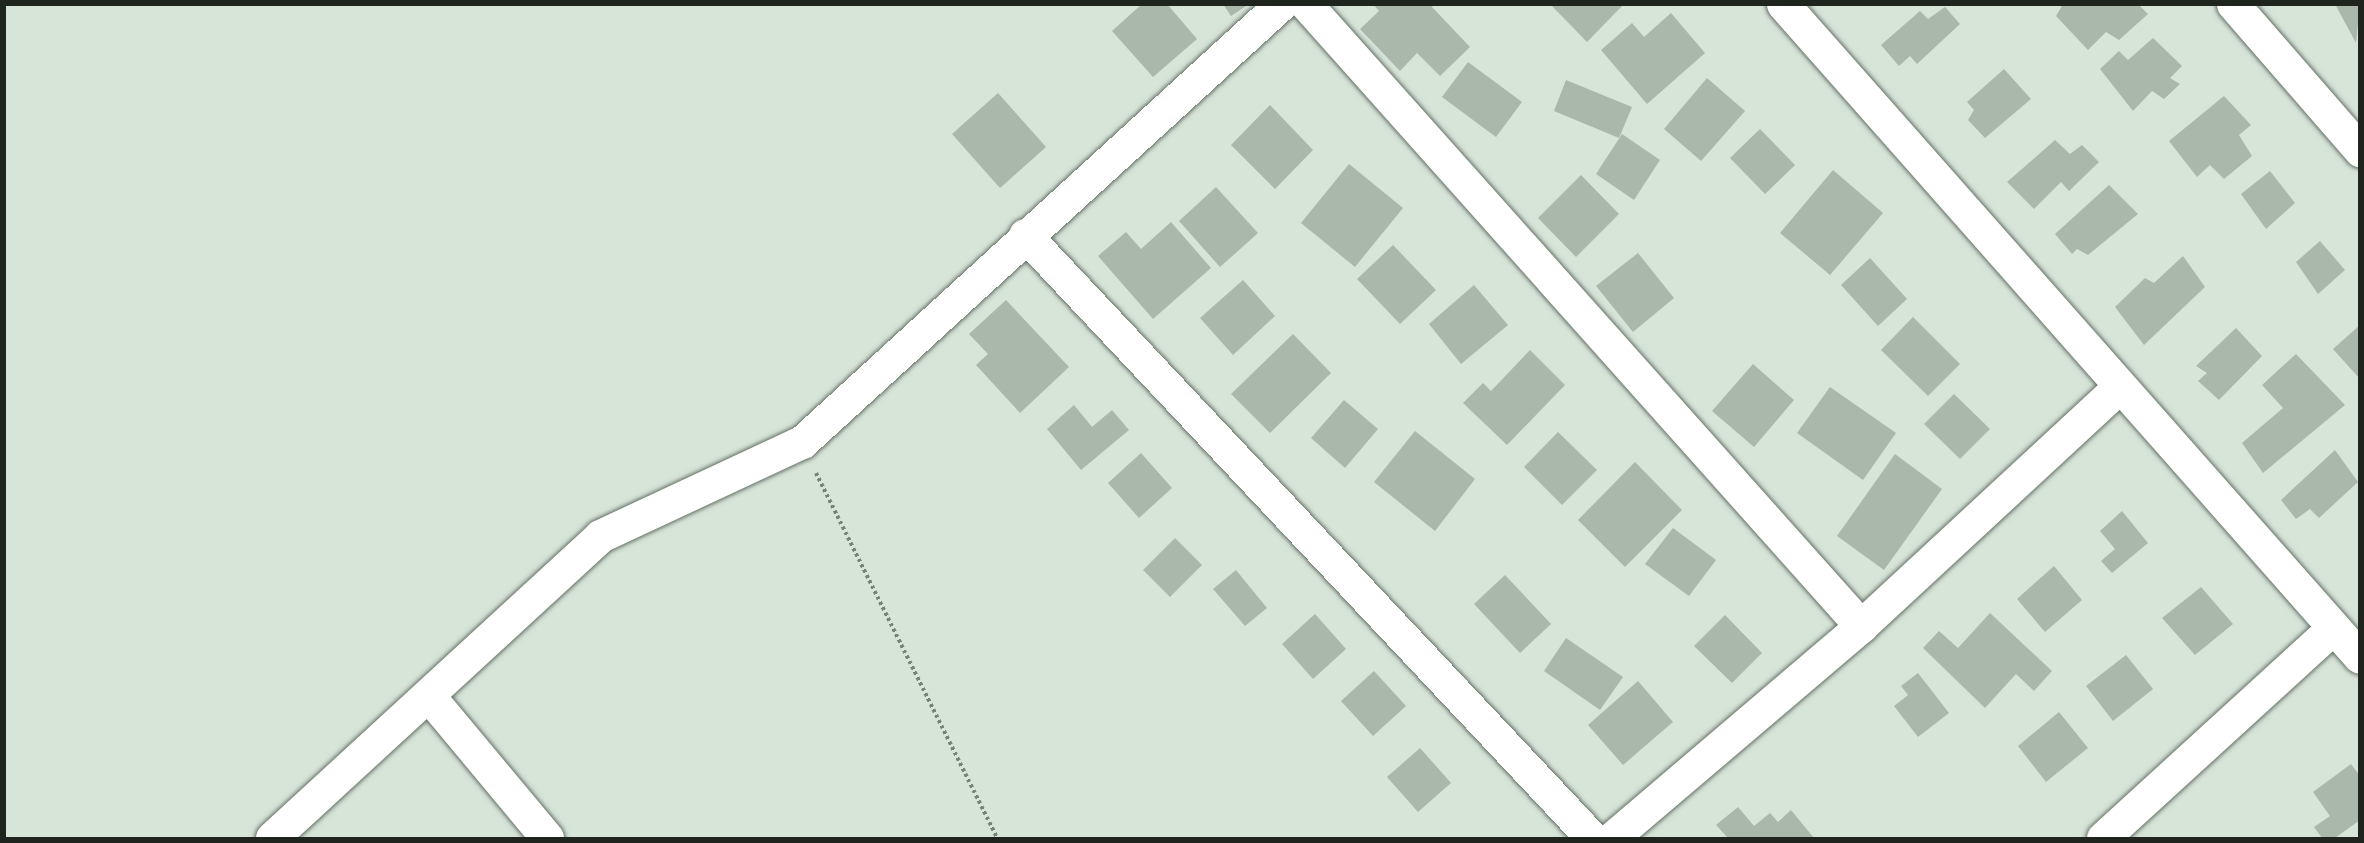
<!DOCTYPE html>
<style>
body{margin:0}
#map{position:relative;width:2364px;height:843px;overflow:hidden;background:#d7e4d8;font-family:"Space Grotesk",sans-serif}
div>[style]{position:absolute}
.building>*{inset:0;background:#aab7ab}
.path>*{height:4px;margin-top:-2px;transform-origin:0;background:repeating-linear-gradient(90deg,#79827a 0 3px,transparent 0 6px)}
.roads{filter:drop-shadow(0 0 2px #647065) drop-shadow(0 0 2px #647065)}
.minor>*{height:33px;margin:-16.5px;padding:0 16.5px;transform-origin:16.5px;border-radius:16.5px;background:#fff}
span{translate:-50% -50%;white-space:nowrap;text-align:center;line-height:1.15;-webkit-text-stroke:4.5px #e4f1e5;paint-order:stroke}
.frame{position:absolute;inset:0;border:6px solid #1f241f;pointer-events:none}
</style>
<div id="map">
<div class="building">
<div style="clip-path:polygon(1142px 4px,1167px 4px,1197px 39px,1153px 77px,1112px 31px)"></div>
<div style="clip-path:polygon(1223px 4px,1249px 4px,1231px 16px)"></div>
<div style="clip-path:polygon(1373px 4px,1434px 4px,1432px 7px,1470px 47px,1440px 76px,1417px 53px,1400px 71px,1360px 29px,1379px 11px)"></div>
<div style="clip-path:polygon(1550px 4px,1624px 4px,1587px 42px)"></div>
<div style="clip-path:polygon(2063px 4px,2138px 4px,2148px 14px,2119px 40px,2106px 32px,2088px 50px,2056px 16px)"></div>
<div style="clip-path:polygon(2335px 4px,2360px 4px,2356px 43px)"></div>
<div style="clip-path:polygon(1945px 7px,1960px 24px,1917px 64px,1910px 56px,1899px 66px,1881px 45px,1920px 11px,1928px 19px)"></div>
<div style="clip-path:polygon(1671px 13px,1705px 53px,1647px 104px,1601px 50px,1632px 23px,1644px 37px)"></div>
<div style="clip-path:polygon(2153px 38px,2182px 66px,2170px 78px,2180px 84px,2164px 99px,2152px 91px,2133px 111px,2100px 69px,2119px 51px,2128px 60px)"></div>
<div style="clip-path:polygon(1468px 62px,1522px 102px,1496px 137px,1442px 97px)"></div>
<div style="clip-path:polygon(2004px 69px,2031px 99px,1985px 138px,1968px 120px,1974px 110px,1967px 102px)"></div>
<div style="clip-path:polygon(1707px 78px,1745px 111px,1701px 161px,1664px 129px)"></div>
<div style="clip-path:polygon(1566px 80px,1632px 107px,1619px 138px,1554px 111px)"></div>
<div style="clip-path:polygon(998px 93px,1046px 147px,1000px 188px,952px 134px)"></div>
<div style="clip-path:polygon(2224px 96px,2251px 125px,2239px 135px,2252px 156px,2224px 179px,2210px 165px,2197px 177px,2169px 141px)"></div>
<div style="clip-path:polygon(1270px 105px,1313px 150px,1275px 189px,1231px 145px)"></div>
<div style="clip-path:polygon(1760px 129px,1795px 165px,1765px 194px,1730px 158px)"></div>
<div style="clip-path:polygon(1622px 134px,1660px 160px,1634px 200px,1596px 174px)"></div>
<div style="clip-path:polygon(2055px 140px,2070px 154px,2082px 145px,2099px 162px,2069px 191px,2061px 182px,2034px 209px,2007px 182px)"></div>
<div style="clip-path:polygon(1349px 164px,1403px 208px,1355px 267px,1301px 223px)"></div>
<div style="clip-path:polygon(1833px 170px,1883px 213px,1830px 275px,1780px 233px)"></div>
<div style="clip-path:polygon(2270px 171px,2295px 203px,2266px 229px,2241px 194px)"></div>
<div style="clip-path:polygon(1581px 175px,1619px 214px,1576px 257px,1538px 218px)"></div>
<div style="clip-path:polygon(2109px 185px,2138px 214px,2088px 255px,2077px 249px,2072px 254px,2055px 234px)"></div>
<div style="clip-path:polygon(1216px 187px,1258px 233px,1220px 267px,1179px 221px)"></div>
<div style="clip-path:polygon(1171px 222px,1211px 268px,1153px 319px,1098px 256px,1126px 232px,1141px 249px)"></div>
<div style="clip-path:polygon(2320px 241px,2345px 270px,2318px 294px,2296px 262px)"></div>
<div style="clip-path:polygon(1393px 245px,1436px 290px,1400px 324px,1357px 279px)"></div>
<div style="clip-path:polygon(1638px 253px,1674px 298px,1633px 332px,1596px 286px)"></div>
<div style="clip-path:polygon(2183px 256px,2205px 287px,2144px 345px,2115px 307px,2145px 278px,2154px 283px)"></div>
<div style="clip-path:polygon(1870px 258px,1907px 299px,1878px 326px,1841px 285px)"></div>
<div style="clip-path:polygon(1243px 280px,1275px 316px,1233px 355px,1200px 318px)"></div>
<div style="clip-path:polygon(1474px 285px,1508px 325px,1461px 364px,1429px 324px)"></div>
<div style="clip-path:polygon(1006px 300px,1069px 367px,1020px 413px,976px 365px,988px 354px,969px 334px)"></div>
<div style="clip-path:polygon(1913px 317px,1960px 364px,1928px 396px,1881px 350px)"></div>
<div style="clip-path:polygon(2360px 325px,2360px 379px,2333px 349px)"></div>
<div style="clip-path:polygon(2236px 328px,2262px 356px,2219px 400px,2198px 381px,2207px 373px,2196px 366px)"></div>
<div style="clip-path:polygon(1293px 334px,1331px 373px,1270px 433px,1231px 394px)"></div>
<div style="clip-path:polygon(1530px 350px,1565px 385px,1507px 445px,1463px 403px,1483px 383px,1491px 391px)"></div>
<div style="clip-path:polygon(2296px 354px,2345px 405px,2263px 473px,2242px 443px,2283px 408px,2262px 385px)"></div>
<div style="clip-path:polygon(1753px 364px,1794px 400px,1754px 447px,1712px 411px)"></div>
<div style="clip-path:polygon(1830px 387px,1896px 433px,1863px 480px,1797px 433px)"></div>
<div style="clip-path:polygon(1954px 394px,1990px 429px,1960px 459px,1924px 424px)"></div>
<div style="clip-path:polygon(1344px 400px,1378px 429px,1345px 468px,1311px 438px)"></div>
<div style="clip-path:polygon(1074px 405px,1092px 427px,1112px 410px,1129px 430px,1081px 470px,1047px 429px)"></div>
<div style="clip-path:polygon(1415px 431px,1475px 479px,1435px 531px,1374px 482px)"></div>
<div style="clip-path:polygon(1558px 432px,1597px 470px,1562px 505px,1524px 467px)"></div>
<div style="clip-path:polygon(2335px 450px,2358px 482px,2319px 518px,2310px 509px,2296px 519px,2281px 500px)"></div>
<div style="clip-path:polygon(1141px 453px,1172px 488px,1139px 518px,1108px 483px)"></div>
<div style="clip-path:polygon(1895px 454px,1942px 489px,1884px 570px,1837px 536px)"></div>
<div style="clip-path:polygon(1635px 462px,1682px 510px,1625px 567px,1578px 520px)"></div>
<div style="clip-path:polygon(2122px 511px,2148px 543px,2112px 573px,2101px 561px,2115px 549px,2100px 531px)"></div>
<div style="clip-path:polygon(1673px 528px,1716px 560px,1689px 596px,1645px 564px)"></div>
<div style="clip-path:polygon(1175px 538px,1202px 565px,1170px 597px,1143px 570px)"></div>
<div style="clip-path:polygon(2054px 566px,2082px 600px,2045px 632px,2017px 599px)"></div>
<div style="clip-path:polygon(1236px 570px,1267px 608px,1245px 626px,1213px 589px)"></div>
<div style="clip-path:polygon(1505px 575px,1551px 624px,1520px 653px,1474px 604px)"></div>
<div style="clip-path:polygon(2201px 587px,2233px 624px,2195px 655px,2162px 618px)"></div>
<div style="clip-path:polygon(1990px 613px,2052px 671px,2034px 691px,2016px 674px,1985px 708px,1923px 648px,1939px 631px,1958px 648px)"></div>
<div style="clip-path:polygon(1315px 614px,1346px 649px,1313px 679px,1282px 644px)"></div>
<div style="clip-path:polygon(1725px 615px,1762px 653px,1732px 683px,1694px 646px)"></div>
<div style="clip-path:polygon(1566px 638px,1623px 677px,1600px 710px,1544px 671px)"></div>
<div style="clip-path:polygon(2126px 655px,2153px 689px,2113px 721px,2086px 686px)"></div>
<div style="clip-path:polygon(1374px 671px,1406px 706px,1373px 736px,1341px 701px)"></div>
<div style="clip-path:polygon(1918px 673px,1949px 713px,1918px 737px,1894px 706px,1908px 695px,1901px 686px)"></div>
<div style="clip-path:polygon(1638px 681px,1673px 722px,1623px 765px,1588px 725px)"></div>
<div style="clip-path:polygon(2059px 712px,2088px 748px,2046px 782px,2018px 746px)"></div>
<div style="clip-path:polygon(1420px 748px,1451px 783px,1418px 812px,1387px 777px)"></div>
<div style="clip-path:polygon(2351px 764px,2360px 776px,2360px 820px,2335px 838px,2322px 838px,2314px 827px,2330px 816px,2313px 792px)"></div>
<div style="clip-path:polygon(1738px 807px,1754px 826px,1770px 813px,1778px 822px,1791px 810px,1814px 838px,1728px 838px,1716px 825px)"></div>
</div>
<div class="path">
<div style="left:816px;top:473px;width:407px;rotate:63.6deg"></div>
</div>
<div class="roads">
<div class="minor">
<div style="left:1306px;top:4px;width:834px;rotate:48.26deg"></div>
<div style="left:1783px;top:4px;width:871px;rotate:48.54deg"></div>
<div style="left:2233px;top:4px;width:194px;rotate:49deg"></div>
<div style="left:1025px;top:235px;width:828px;rotate:46.76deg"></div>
<div style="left:428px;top:695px;width:186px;rotate:50.2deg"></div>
<div style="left:272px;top:838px;width:446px;rotate:-42.6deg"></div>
<div style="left:600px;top:536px;width:223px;rotate:-25deg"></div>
<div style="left:802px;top:442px;width:649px;rotate:-42.44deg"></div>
<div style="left:1612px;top:838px;width:327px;rotate:-40.4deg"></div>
<div style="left:1861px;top:626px;width:353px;rotate:-42.8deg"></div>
<div style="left:2103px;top:838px;width:311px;rotate:-42.4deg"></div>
</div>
</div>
<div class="frame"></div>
</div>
